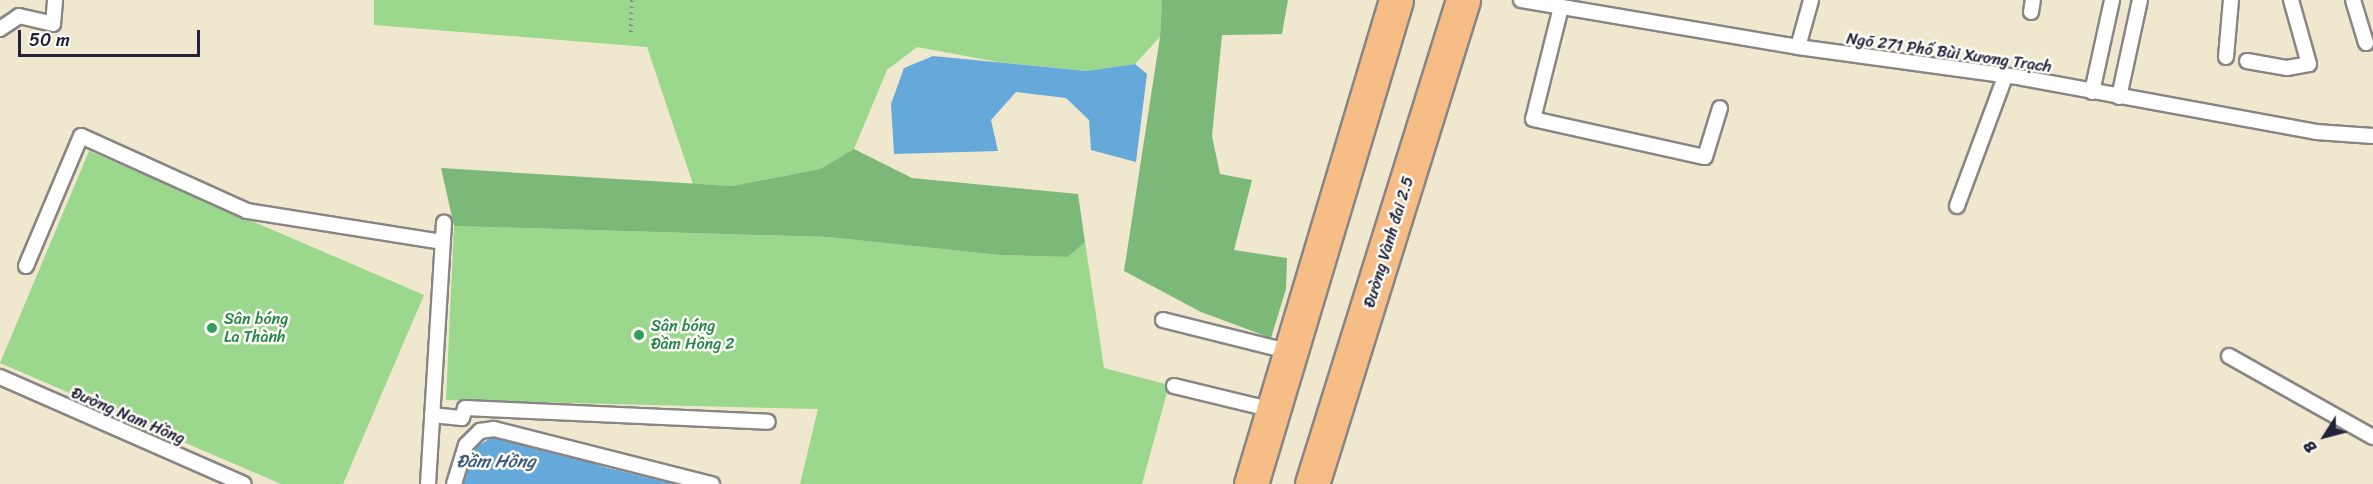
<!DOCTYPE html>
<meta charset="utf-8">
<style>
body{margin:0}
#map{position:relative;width:2373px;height:484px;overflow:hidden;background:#efe8ce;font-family:Sriracha,sans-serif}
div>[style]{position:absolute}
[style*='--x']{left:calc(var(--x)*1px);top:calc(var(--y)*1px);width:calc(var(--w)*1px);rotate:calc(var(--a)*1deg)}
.green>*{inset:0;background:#9bd78c}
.forest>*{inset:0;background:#7cb878}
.water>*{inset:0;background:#64a9d9}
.path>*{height:4px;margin-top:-2px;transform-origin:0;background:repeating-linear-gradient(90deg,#888584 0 1.5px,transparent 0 6px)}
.roads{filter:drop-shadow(2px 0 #888584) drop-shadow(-2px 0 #888584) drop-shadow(0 2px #888584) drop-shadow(0 -2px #888584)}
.lane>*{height:14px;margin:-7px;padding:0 7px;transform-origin:7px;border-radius:7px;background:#fff}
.primary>*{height:33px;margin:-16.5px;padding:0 16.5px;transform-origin:16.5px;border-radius:16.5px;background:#f6be86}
.dots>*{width:16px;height:16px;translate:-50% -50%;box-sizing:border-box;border:3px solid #fdfcf7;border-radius:50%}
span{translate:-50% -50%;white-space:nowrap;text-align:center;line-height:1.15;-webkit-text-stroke:5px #fdfcf7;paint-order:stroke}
.street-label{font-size:16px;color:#22223b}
.leisure-label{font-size:16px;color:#27864d}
.left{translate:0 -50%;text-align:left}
.water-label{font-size:18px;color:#3c587a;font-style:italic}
.north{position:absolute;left:2295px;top:406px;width:60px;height:60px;-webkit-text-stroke:4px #fdfcf7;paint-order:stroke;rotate:234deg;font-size:16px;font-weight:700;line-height:24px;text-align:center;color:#22223b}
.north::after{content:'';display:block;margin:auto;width:21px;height:27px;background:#22223b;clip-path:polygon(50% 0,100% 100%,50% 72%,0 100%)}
.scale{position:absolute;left:18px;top:30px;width:182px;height:27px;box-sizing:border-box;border:3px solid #22223b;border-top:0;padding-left:8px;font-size:18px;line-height:21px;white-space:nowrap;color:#22223b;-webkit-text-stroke:4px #fdfcf7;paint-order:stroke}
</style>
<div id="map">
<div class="green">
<div style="clip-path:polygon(374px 0,1162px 0,1160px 37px,1135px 64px,1087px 71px,998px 62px,917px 47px,887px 70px,854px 149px,820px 169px,732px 186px,693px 184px,647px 47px,374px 25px)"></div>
<div style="clip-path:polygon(89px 151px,424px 295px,343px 484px,281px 484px,0 363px)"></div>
<div style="clip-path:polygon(454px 226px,827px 237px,1000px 255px,1068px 257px,1085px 242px,1104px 368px,1169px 385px,1142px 484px,800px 484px,818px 409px,446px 400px)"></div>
</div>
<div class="forest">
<div style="clip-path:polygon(1162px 0,1288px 0,1282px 34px,1222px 35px,1212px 136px,1220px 174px,1252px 180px,1234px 250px,1287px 258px,1286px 289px,1271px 338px,1201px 312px,1124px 271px,1160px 37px)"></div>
<div style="clip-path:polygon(854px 149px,912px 178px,1078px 194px,1085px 242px,1068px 257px,1000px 255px,827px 237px,454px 226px,441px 168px,732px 186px,820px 169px)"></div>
</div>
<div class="water">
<div style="clip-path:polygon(933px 56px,1087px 71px,1135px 64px,1147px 74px,1136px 162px,1091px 150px,1089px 120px,1066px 98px,1016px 92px,991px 120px,998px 151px,894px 154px,891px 104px,904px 68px)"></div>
<div style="clip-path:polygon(494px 436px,541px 446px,604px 467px,674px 484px,458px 484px,471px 450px)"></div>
</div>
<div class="path">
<div style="--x:631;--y:32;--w:32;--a:-88"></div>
</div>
<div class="roads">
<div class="lane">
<div style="--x:1521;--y:0;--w:281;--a:9.6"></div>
<div style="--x:1798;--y:47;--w:227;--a:7.8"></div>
<div style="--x:2023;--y:78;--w:298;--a:10.4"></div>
<div style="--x:2316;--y:132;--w:57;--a:4"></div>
<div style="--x:2353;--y:0;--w:45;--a:73.2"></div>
<div style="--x:1561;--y:7;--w:115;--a:104"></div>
<div style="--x:1533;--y:119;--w:176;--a:12.5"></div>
<div style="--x:1705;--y:157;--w:51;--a:-73"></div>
<div style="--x:2031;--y:12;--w:12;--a:-81"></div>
<div style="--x:0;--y:29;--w:23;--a:-34"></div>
<div style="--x:19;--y:16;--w:35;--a:13"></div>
<div style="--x:53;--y:24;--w:24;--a:-85"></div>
<div style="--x:1798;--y:47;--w:49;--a:-74.5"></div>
<div style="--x:2226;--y:57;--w:57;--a:-85"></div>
<div style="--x:2247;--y:61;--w:41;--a:9.9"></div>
<div style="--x:2287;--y:68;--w:22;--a:-10"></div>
<div style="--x:2309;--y:64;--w:66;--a:-105.7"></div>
<div style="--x:2092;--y:92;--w:94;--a:-77.7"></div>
<div style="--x:2119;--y:97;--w:99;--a:-77.8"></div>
<div style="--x:1957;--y:206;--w:138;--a:-69.6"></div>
<div style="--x:26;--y:266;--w:141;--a:-67.1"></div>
<div style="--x:81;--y:136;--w:182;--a:24.3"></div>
<div style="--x:247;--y:211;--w:198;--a:9"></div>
<div style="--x:1163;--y:320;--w:132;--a:14"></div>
<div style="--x:2229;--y:356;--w:165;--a:29.4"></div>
<div style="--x:0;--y:377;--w:266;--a:23.7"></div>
<div style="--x:1174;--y:386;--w:102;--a:13.6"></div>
<div style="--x:432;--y:415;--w:30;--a:6"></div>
<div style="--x:462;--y:418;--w:10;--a:-73"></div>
<div style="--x:465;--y:408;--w:303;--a:2.6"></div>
<div style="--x:428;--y:484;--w:262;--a:-86.5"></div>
<div style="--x:454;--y:484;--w:41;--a:-72.9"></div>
<div style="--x:466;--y:445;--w:20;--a:-45"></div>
<div style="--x:480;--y:431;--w:14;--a:-8"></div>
<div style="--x:494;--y:429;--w:225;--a:14.2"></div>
</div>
<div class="primary">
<div style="--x:1251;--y:484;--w:505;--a:-73.32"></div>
<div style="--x:1312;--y:484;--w:507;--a:-72.67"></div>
</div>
</div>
<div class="dots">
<div style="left:212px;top:328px;background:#2e9e5b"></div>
<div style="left:639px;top:335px;background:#2e9e5b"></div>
</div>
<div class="street-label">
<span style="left:1949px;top:53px;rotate:8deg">Ngõ 271 Phố Bùi Xương Trạch</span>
<span style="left:1389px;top:242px;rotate:-73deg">Đường Vành đai 2.5</span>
<span style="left:128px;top:416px;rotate:23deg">Đường Nam Hồng</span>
</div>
<div class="leisure-label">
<span class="left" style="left:224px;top:328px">Sân bóng<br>La Thành</span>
<span class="left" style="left:651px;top:335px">Sân bóng<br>Đầm Hồng 2</span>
</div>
<div class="water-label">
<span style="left:496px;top:461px">Đầm Hồng</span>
</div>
<div class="north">B</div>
<div class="scale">50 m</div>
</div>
